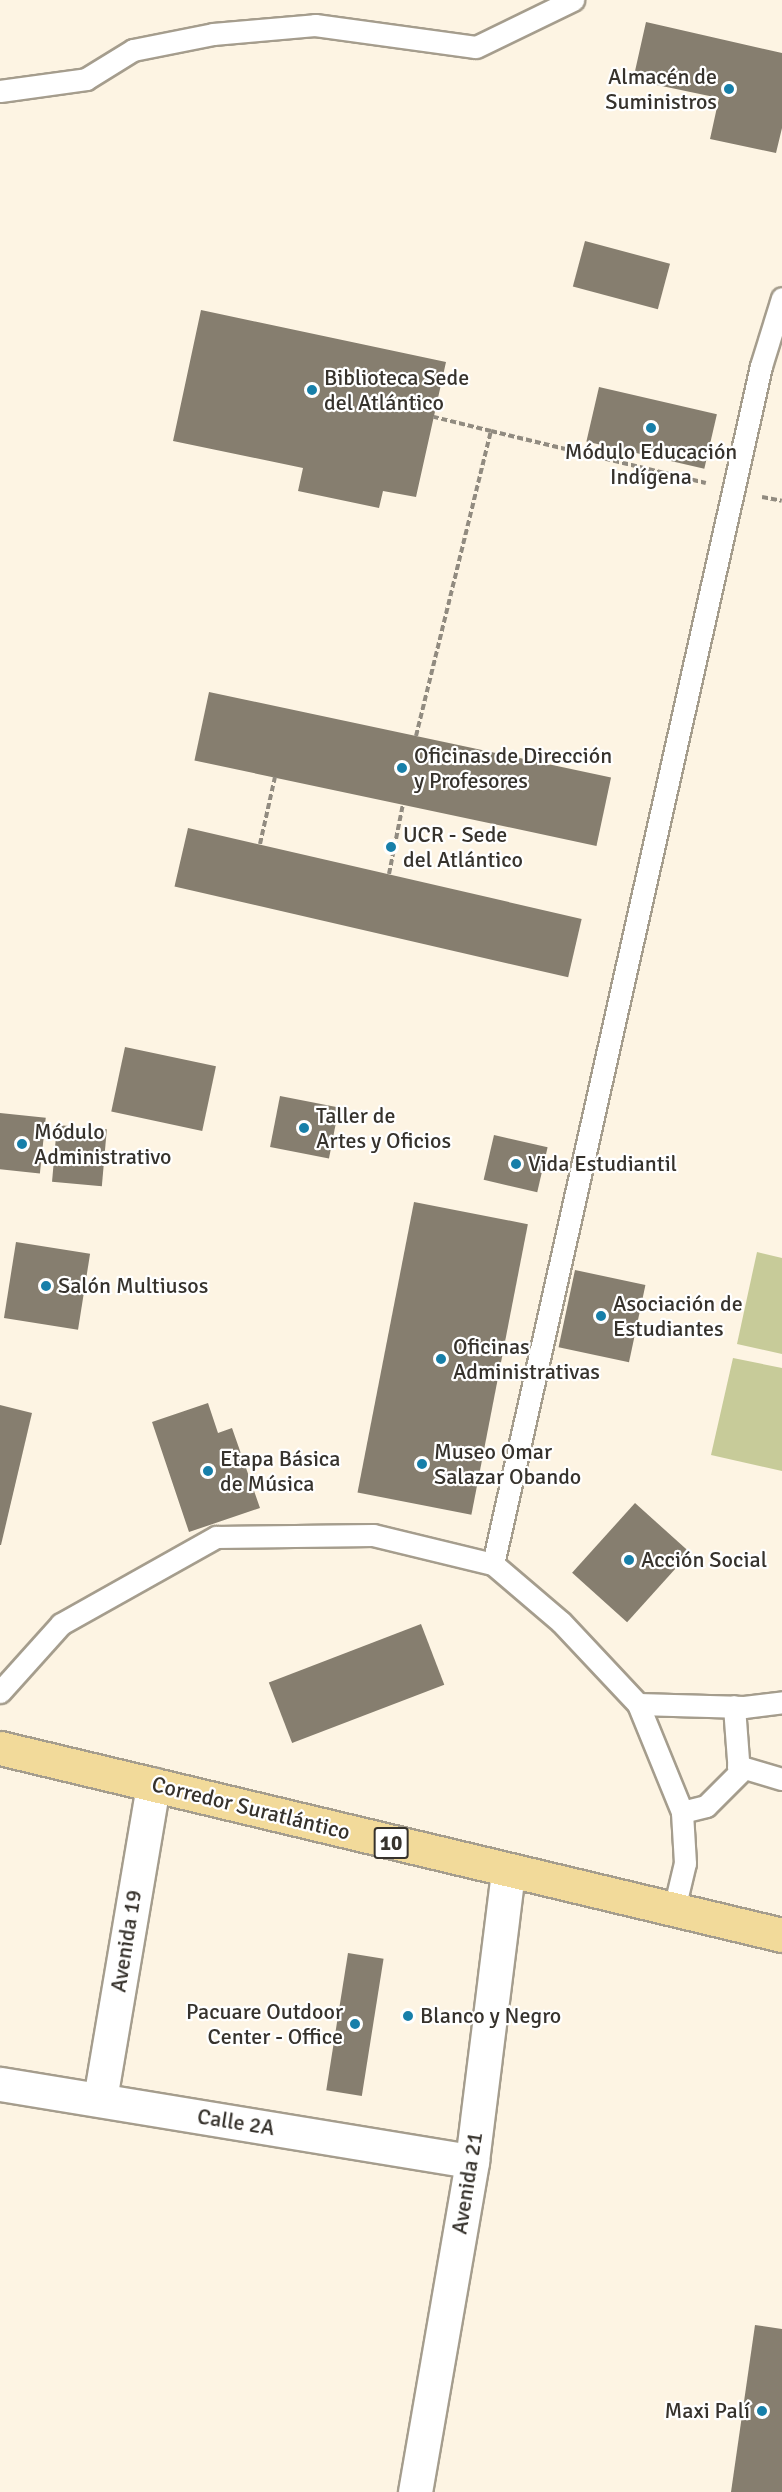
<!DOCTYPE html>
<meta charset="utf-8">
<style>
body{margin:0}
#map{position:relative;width:782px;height:2492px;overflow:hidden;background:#fdf4e3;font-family:Signika,sans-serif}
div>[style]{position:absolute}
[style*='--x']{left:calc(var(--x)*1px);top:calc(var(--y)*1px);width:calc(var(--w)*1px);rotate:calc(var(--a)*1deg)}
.green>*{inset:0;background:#c7cb99}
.building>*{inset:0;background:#867e6f;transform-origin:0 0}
.path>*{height:4px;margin-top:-2px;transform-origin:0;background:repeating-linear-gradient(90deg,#918b80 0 6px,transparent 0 9px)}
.roads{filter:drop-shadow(2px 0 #a59d8d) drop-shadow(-2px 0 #a59d8d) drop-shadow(0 2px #a59d8d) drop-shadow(0 -2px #a59d8d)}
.lane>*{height:21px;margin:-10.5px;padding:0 10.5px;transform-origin:10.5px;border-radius:10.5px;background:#fff}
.street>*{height:33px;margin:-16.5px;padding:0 16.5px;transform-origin:16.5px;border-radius:16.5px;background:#fff}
.primary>*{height:33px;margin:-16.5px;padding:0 16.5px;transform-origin:16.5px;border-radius:16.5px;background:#f2da9a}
.dots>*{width:16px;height:16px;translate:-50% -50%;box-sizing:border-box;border:3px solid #fff;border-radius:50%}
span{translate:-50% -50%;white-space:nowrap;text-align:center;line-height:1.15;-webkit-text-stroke:4.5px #fff;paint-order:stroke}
.shield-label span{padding:2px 4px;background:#fff;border:2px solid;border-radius:4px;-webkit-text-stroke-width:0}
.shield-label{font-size:21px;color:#36322c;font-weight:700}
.poi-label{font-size:22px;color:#36322c}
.right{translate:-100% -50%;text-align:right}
.left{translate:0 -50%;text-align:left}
.street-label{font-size:22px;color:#36322c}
</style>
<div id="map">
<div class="green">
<div style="clip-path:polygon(757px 1252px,782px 1258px,782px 1354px,737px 1344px)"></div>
<div style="clip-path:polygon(733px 1358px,782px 1368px,782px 1471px,711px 1455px)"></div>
</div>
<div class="building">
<div style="clip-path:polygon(646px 22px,782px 53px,782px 128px,776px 153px,710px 139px,719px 98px,633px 80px)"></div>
<div style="left:585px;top:241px;width:88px;height:47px;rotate:15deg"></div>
<div style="clip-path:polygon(201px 310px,446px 362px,416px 497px,383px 491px,379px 508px,298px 491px,303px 468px,173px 441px)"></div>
<div style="left:599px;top:387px;width:121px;height:56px;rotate:13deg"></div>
<div style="left:209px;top:692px;width:411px;height:70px;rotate:12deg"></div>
<div style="left:188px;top:828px;width:404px;height:60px;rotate:13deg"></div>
<div style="left:125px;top:1047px;width:93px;height:66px;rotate:12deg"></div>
<div style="left:280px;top:1096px;width:60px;height:52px;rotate:11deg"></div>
<div style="left:0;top:1113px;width:46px;height:56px;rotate:6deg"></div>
<div style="left:57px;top:1125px;width:50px;height:57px;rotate:5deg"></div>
<div style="left:494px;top:1135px;width:55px;height:46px;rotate:13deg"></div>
<div style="left:414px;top:1202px;width:116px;height:296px;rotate:11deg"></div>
<div style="left:16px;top:1242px;width:75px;height:77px;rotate:9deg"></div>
<div style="left:575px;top:1270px;width:72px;height:79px;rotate:12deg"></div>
<div style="clip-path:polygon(208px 1403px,218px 1433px,232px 1428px,260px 1508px,189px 1532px,152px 1422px)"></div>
<div style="clip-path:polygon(0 1405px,32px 1413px,1px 1545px,0 1545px)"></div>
<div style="left:635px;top:1503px;width:74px;height:94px;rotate:42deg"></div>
<div style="left:421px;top:1624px;width:65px;height:163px;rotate:69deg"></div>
<div style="left:348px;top:1953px;width:36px;height:139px;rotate:9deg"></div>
<div style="clip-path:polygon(755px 2325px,782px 2329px,782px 2492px,731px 2492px)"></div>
</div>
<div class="path">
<div style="--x:491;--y:431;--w:221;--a:13.6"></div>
<div style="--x:762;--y:497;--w:20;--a:11"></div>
<div style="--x:416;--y:736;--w:314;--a:-76.2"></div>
<div style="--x:491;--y:431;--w:59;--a:-166.2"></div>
<div style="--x:260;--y:844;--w:69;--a:-77.4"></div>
<div style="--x:389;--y:874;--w:71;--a:-78.7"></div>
</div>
<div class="roads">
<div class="lane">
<div style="--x:0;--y:91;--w:87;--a:-7.9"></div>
<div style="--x:86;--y:79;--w:55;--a:-31.7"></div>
<div style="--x:133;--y:50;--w:82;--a:-11.3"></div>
<div style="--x:213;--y:34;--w:102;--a:-5"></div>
<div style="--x:315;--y:25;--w:162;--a:7.8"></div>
<div style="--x:476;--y:47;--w:108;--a:-25.9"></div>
<div style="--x:493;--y:1564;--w:1228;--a:-77.39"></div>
<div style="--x:761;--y:366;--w:71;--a:-72.8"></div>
<div style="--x:0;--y:1692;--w:91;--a:-48.1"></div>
<div style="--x:61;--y:1624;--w:178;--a:-29.3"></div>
<div style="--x:216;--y:1537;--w:157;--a:-0.7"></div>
<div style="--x:373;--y:1535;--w:123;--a:13.6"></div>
<div style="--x:493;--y:1564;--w:89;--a:40.5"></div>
<div style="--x:561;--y:1622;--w:112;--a:46.8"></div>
<div style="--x:638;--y:1704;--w:117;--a:67.8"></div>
<div style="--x:682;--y:1812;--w:25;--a:-14"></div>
<div style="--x:706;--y:1806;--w:47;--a:-45"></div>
<div style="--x:739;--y:1773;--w:67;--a:-94.3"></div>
<div style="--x:638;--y:1704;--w:106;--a:1.6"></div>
<div style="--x:744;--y:1707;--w:38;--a:-7"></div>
<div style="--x:738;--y:1766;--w:46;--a:16.5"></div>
<div style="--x:674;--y:1909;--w:47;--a:-76.6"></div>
<div style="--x:685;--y:1863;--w:51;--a:-93.4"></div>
</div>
<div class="street">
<div style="--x:0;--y:2084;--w:478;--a:9.3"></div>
<div style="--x:100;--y:2099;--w:319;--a:-80.4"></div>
<div style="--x:415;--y:2492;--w:336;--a:-80.2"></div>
<div style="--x:472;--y:2161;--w:291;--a:-82.9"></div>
</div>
<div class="primary">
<div style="--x:0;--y:1748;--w:804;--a:13.45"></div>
</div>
</div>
<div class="dots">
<div style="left:729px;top:89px;background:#177fa9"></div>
<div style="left:312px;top:390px;background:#177fa9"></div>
<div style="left:651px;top:428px;background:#177fa9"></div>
<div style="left:402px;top:768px;background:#177fa9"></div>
<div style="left:391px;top:847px;background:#177fa9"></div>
<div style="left:304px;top:1128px;background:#177fa9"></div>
<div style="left:22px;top:1144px;background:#177fa9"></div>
<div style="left:516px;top:1164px;background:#177fa9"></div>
<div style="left:46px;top:1286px;background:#177fa9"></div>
<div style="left:601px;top:1316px;background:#177fa9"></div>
<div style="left:441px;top:1359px;background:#177fa9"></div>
<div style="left:422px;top:1464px;background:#177fa9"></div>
<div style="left:208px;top:1471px;background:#177fa9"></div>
<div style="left:629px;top:1560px;background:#177fa9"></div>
<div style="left:408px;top:2016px;background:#177fa9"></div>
<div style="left:355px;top:2024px;background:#177fa9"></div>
<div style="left:762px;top:2411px;background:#177fa9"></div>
</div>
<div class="shield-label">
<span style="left:391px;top:1843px">10</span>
</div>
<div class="poi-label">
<span class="right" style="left:717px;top:89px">Almacén de<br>Suministros</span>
<span class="left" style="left:324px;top:390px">Biblioteca Sede<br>del Atlántico</span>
<span style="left:651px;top:464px">Módulo Educación<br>Indígena</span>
<span class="left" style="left:414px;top:768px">Oficinas de Dirección<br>y Profesores</span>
<span class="left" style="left:403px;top:847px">UCR - Sede<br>del Atlántico</span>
<span class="left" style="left:316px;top:1128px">Taller de<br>Artes y Oficios</span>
<span class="left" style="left:34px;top:1144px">Módulo<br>Administrativo</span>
<span class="left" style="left:528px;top:1164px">Vida Estudiantil</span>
<span class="left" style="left:58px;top:1286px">Salón Multiusos</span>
<span class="left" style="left:613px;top:1316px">Asociación de<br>Estudiantes</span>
<span class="left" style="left:453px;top:1359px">Oficinas<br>Administrativas</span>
<span class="left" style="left:434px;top:1464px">Museo Omar<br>Salazar Obando</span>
<span class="left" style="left:220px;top:1471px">Etapa Básica<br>de Música</span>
<span class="left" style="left:641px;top:1560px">Acción Social</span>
<span class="right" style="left:343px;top:2024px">Pacuare Outdoor<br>Center - Office</span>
<span class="left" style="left:420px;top:2016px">Blanco y Negro</span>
<span class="right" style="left:750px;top:2411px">Maxi Palí</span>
</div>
<div class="street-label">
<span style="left:251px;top:1808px;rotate:14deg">Corredor Suratlántico</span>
<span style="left:126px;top:1941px;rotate:-81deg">Avenida 19</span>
<span style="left:236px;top:2122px;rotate:9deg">Calle 2A</span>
<span style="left:467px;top:2183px;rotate:-81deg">Avenida 21</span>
</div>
</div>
